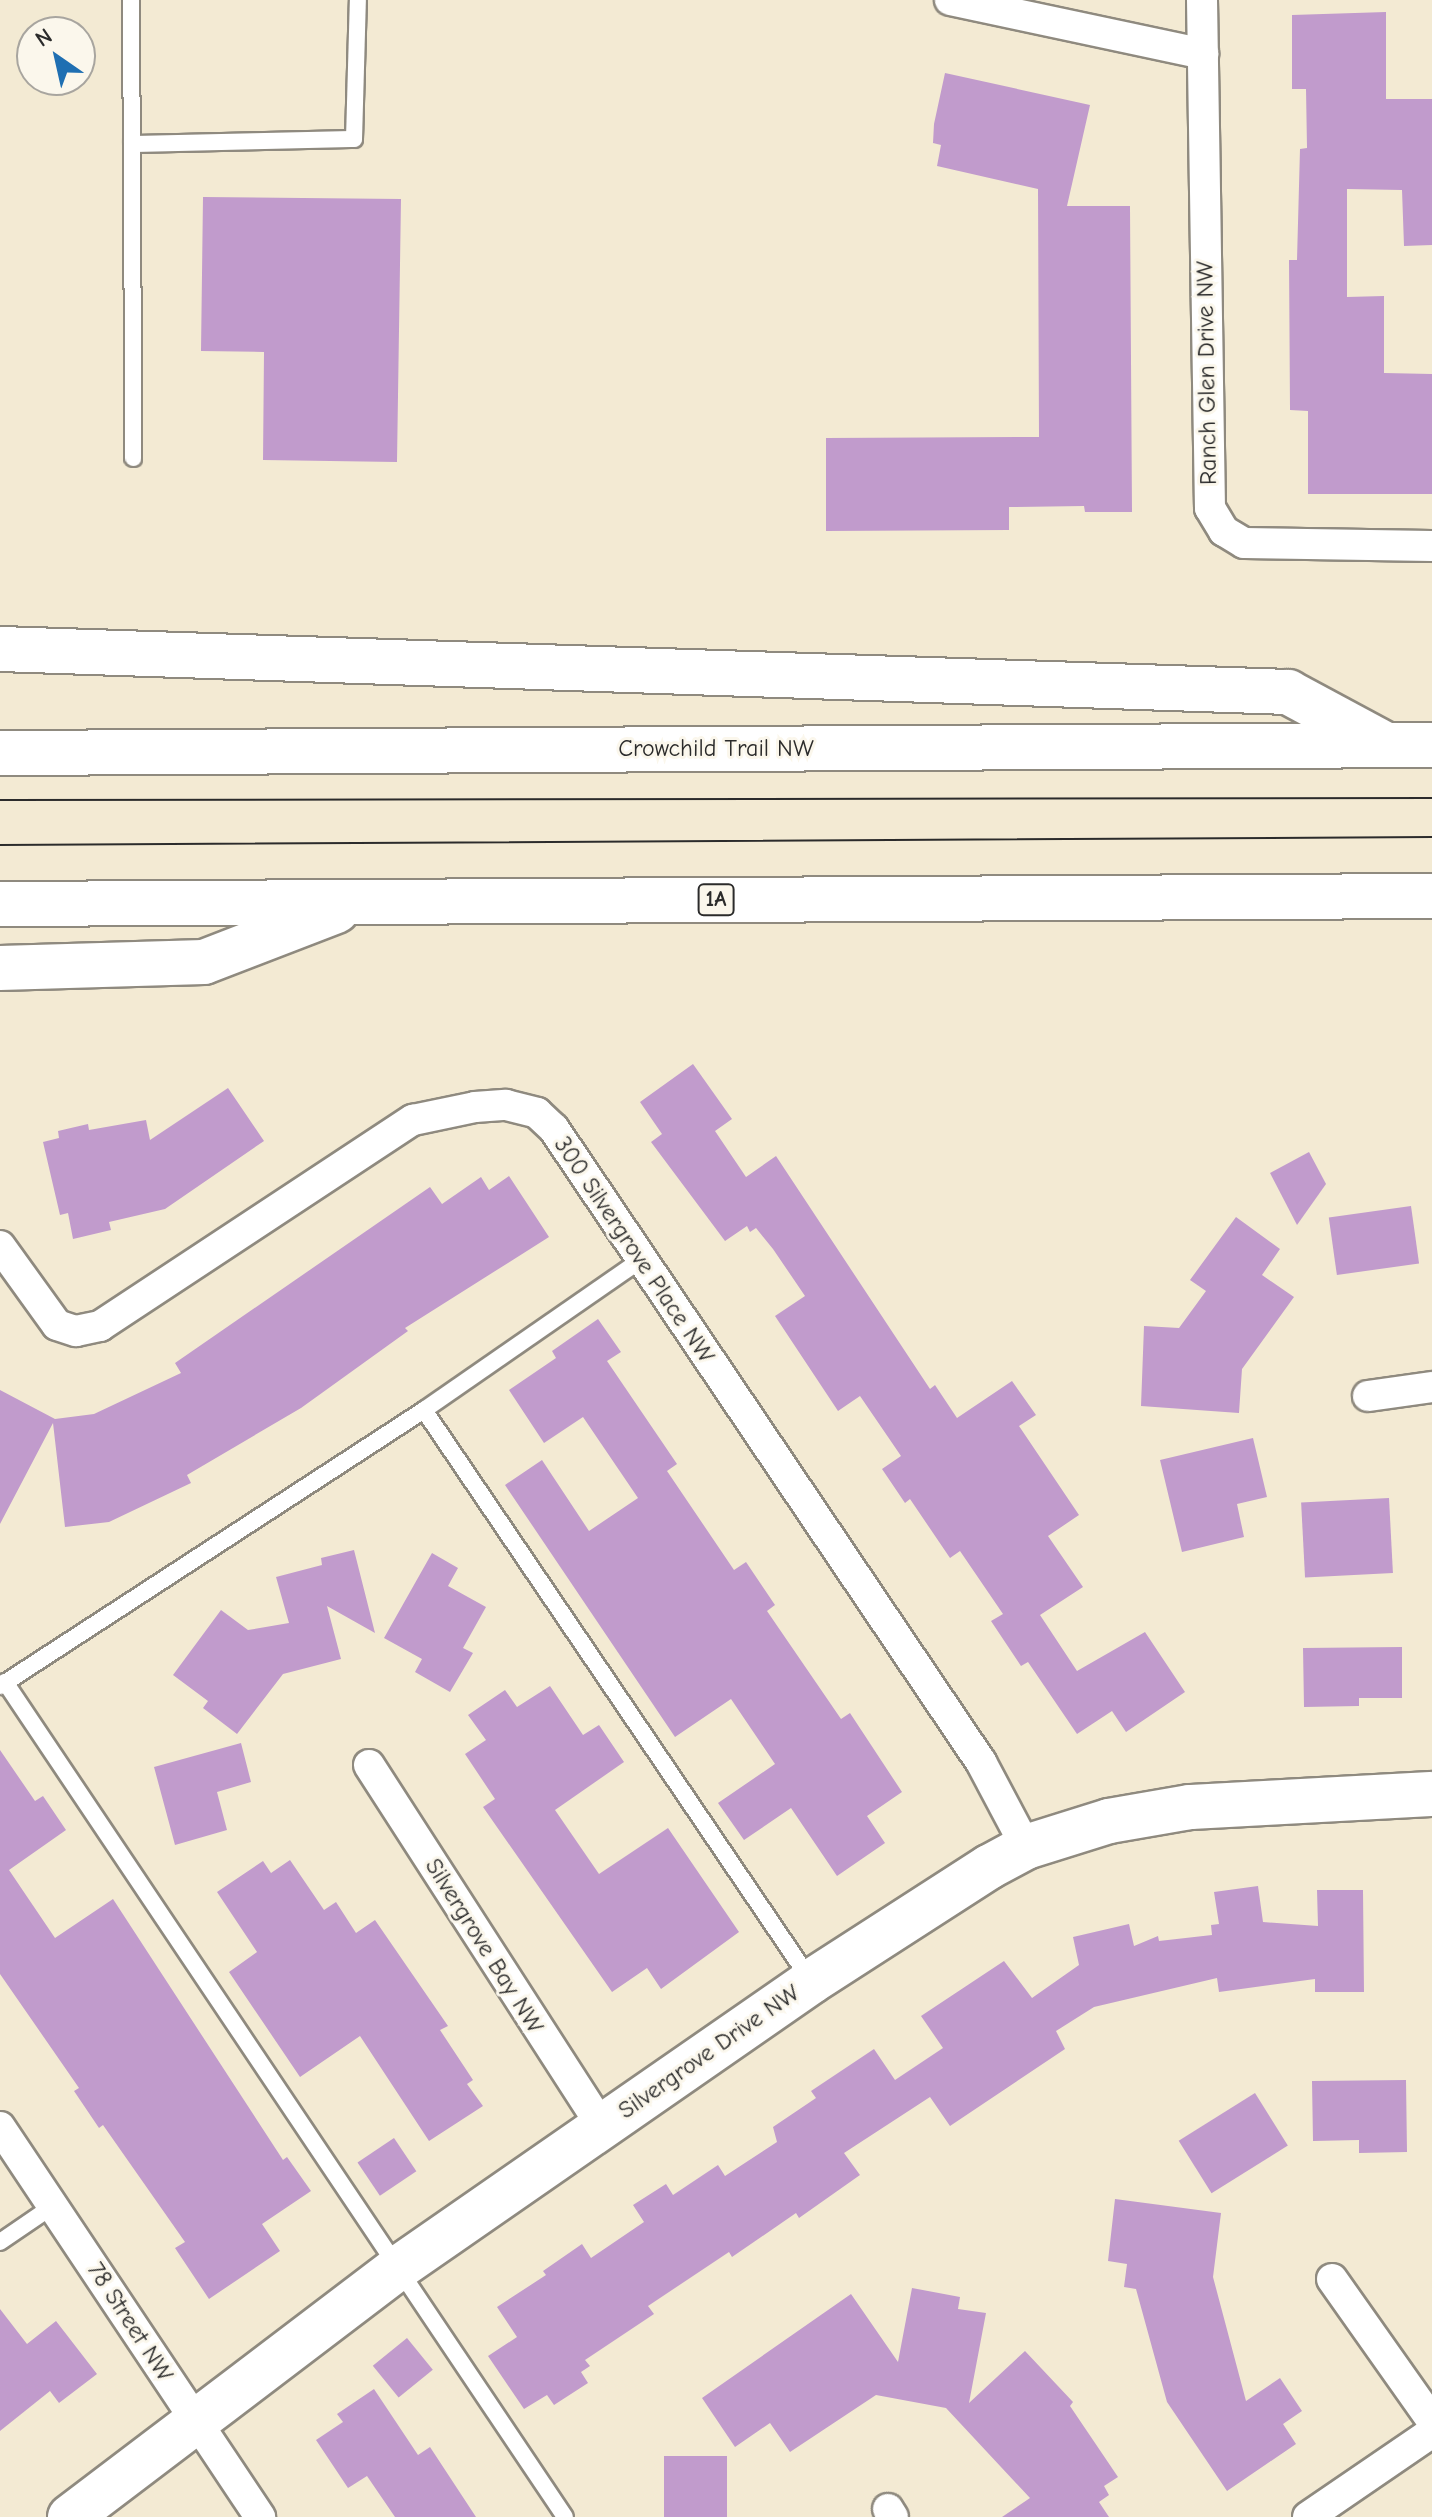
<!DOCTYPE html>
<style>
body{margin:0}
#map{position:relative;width:1432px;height:2517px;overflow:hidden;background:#f3ead3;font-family:"Comic Neue",sans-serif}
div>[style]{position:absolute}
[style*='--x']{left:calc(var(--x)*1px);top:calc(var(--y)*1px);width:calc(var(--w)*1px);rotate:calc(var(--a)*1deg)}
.building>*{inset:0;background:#c19bcc;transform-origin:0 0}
.roads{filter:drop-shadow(2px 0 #8f8a7f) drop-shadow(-2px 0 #8f8a7f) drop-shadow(0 2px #8f8a7f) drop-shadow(0 -2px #8f8a7f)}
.lane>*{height:16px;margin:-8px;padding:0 8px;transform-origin:8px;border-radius:8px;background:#fff}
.street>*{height:30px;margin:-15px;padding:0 15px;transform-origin:15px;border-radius:15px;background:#fff}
.secondary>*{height:44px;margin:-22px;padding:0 22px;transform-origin:22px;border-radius:22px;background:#fff}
.highway>*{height:44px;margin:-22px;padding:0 22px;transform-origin:22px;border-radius:22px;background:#fff}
.tram>*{height:2px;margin:-1px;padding:0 1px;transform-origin:1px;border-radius:1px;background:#2b2b2b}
span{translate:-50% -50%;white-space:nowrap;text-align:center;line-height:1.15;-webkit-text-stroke:6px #fbf7ec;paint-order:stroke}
.shield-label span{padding:2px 6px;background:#fbf7ec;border:2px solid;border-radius:6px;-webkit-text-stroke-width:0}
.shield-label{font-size:22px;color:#2b2b2b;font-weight:700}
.street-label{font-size:24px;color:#2b2b2b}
.north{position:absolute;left:16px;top:16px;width:80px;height:80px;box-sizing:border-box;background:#fbf7ec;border:2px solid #a8a59f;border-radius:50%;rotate:326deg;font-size:22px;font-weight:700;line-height:32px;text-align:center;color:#2b2b2b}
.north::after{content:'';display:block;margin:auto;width:28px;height:36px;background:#1f6fb2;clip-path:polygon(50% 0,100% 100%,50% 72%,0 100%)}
</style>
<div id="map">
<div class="building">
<div style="clip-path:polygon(1386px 12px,1386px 99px,1432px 99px,1432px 245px,1404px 246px,1402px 190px,1347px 189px,1347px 297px,1384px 296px,1384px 373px,1432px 374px,1432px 494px,1308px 494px,1308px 411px,1290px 410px,1289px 260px,1297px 260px,1300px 149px,1307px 148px,1306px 89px,1292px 89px,1292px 15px)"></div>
<div style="clip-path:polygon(945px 73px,1090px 105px,1067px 206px,1130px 206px,1132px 512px,1085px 512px,1084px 506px,1009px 507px,1009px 530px,826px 531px,826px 438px,1039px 437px,1038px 189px,937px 166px,941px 145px,933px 143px,934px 124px)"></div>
<div style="clip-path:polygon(203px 197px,401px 199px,397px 462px,263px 460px,264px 352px,201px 351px)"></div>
<div style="clip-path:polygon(693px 1064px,732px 1119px,715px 1131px,746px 1177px,776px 1156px,930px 1389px,935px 1385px,957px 1418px,1012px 1381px,1036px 1415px,1019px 1426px,1079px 1515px,1048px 1536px,1083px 1587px,1040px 1615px,1077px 1671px,1145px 1632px,1185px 1692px,1126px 1732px,1112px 1711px,1077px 1734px,1028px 1662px,1021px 1666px,991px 1621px,1003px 1614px,960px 1551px,950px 1558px,910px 1499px,905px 1503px,882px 1469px,901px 1456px,860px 1396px,838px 1411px,775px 1316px,805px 1296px,773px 1249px,756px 1228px,750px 1232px,747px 1226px,725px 1241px,651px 1142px,662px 1134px,640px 1102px)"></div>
<div style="clip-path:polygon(228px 1088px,264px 1141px,165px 1209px,109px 1222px,111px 1230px,73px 1239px,68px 1213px,60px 1215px,43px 1142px,59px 1138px,58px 1131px,88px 1124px,89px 1130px,146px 1120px,150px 1140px)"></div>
<div style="clip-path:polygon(1309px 1152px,1326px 1184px,1297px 1225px,1270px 1173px)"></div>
<div style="clip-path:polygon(509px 1176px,549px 1237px,405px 1328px,408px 1331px,301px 1408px,187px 1475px,191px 1483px,109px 1522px,65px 1527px,53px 1423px,0 1524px,0 1390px,55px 1419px,94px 1414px,181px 1373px,175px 1363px,430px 1187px,442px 1204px,481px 1177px,489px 1190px)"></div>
<div style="left:1411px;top:1206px;width:58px;height:83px;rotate:82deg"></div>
<div style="clip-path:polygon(1236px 1217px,1280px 1249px,1262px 1275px,1294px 1297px,1242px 1369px,1239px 1413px,1141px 1406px,1144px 1326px,1179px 1328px,1206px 1291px,1190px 1280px)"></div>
<div style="clip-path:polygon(598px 1319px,621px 1352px,607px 1361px,677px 1464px,667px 1471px,734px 1570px,746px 1562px,775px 1605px,767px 1611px,841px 1719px,850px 1713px,902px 1792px,867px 1816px,885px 1843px,837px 1876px,791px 1808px,744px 1840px,718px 1803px,775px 1764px,731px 1699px,675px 1737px,505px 1485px,542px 1460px,589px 1531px,638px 1498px,583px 1417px,544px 1443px,509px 1390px,556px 1358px,552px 1351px)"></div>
<div style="clip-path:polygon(1253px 1438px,1267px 1497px,1237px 1504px,1244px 1537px,1182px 1552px,1160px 1460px)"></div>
<div style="left:1389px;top:1498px;width:75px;height:88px;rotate:87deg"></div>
<div style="clip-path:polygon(354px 1550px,375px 1633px,327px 1606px,341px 1659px,283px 1674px,237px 1734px,203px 1708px,208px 1701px,173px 1675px,221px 1610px,248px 1630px,289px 1623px,276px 1577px,322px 1565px,321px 1558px)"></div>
<div style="clip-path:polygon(432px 1553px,458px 1568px,448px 1586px,486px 1607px,463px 1648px,473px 1653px,450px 1692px,415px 1672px,422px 1659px,384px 1638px)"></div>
<div style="clip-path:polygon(1402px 1647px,1402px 1698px,1359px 1698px,1359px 1706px,1304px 1707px,1303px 1648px)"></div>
<div style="clip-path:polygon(550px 1686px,583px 1735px,599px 1725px,624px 1762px,555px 1810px,599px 1874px,668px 1828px,739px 1932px,661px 1989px,647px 1968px,612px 1992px,483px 1807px,495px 1799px,465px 1754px,486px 1740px,468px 1715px,505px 1690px,517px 1707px)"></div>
<div style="clip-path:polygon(241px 1743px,251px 1782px,217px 1792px,227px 1830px,175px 1845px,154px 1767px)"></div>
<div style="clip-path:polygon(0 1750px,35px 1801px,43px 1796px,66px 1830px,9px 1870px,55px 1938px,113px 1899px,283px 2160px,287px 2157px,311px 2191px,262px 2224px,280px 2251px,209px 2299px,175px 2248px,185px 2242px,103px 2125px,99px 2128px,74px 2091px,79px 2088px,0 1974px)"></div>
<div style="clip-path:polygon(290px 1860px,324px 1910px,336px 1902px,356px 1933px,375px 1920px,448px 2026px,440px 2030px,473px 2080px,467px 2084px,483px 2106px,429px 2141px,360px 2036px,300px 2077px,229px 1972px,257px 1952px,217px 1892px,263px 1861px,271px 1873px)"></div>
<div style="clip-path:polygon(1258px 1886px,1263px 1922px,1318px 1926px,1317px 1890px,1363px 1890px,1364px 1992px,1315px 1992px,1315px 1979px,1219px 1992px,1217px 1978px,1094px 2007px,1056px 2031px,1065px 2049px,950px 2126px,930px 2097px,844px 2153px,860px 2175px,799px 2218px,796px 2213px,732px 2257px,729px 2252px,648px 2306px,654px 2314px,585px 2360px,590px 2366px,581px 2372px,588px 2383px,554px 2405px,547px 2395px,524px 2409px,488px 2356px,517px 2337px,497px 2307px,546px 2275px,543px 2271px,582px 2244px,591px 2258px,644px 2222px,633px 2205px,666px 2184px,673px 2195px,718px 2165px,725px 2176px,777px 2142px,773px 2127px,816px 2098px,811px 2091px,874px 2049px,895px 2080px,943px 2048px,921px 2016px,1004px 1961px,1032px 1998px,1079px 1965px,1073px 1937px,1129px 1924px,1134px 1946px,1158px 1936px,1159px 1941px,1212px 1935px,1211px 1925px,1219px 1924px,1214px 1892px)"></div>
<div style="clip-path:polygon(1406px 2080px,1407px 2152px,1359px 2153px,1359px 2140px,1313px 2141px,1312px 2081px)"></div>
<div style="left:1255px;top:2093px;width:62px;height:90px;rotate:58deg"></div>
<div style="left:394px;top:2138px;width:40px;height:44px;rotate:56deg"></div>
<div style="clip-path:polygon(1115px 2199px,1221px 2213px,1213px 2277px,1246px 2401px,1280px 2378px,1302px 2411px,1283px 2424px,1296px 2444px,1227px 2491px,1167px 2402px,1136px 2289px,1124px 2287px,1127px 2264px,1108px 2261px)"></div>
<div style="clip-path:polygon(912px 2288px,960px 2297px,958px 2309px,986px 2313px,969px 2403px,1025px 2351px,1073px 2402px,1070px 2406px,1118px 2477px,1104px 2486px,1109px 2495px,1099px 2502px,1109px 2517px,1002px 2517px,1030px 2498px,946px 2408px,876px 2395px,790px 2452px,770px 2423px,735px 2447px,702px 2398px,851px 2294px,898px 2362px)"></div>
<div style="clip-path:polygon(0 2309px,27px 2344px,56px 2321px,97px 2374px,59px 2403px,50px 2391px,0 2431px)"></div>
<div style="left:407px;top:2338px;width:41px;height:44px;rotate:51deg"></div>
<div style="clip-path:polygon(374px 2389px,418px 2455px,430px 2447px,476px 2517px,395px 2517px,367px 2476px,348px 2488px,316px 2440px,343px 2422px,337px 2414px)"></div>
<div style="left:664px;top:2456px;width:63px;height:61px"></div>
</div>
<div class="roads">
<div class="lane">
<div style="--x:131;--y:0;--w:458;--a:89.7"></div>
<div style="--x:132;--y:144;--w:222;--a:-1.3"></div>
<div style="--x:354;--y:139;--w:139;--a:-88.4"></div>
<div style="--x:424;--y:1410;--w:690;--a:55.87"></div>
<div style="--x:5;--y:1682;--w:1005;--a:56.15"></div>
<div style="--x:0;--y:1686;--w:506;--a:-33.06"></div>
<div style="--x:424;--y:1410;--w:264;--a:-34.7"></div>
<div style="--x:0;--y:2242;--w:65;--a:-34.4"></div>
</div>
<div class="street">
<div style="--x:950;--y:0;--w:259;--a:12"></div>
<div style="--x:1202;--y:0;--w:508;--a:89.1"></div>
<div style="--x:1210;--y:508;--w:27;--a:59"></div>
<div style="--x:1224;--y:531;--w:23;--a:31"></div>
<div style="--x:1244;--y:543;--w:188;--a:0.9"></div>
<div style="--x:0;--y:1246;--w:97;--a:54.2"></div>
<div style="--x:57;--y:1325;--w:20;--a:18"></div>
<div style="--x:76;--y:1331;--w:25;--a:-12"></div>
<div style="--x:100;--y:1326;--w:375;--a:-33.4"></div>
<div style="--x:413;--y:1120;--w:63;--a:-11.8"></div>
<div style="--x:475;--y:1107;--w:31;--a:-4"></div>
<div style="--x:506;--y:1105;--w:32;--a:14"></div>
<div style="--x:537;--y:1113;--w:23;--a:43"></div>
<div style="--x:554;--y:1129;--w:764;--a:56"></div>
<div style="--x:981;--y:1762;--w:96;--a:62.1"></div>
<div style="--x:1368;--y:1396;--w:65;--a:-8"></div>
<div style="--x:369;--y:1765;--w:430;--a:57.2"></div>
<div style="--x:0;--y:2127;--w:469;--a:56.3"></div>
<div style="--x:1332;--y:2279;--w:174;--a:54.8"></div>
<div style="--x:888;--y:2509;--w:9;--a:58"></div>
<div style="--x:1308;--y:2517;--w:150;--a:-34.4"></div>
</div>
<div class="secondary">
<div style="--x:70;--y:2517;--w:415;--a:-37.2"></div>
<div style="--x:401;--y:2266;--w:500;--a:-34.74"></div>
<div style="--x:812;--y:1981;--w:211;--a:-32.8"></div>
<div style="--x:989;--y:1867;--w:42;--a:-28.4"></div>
<div style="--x:1026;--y:1847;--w:87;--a:-17.4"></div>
<div style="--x:1109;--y:1821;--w:82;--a:-9.8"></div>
<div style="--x:1190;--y:1807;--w:242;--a:-3.1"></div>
</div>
<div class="highway">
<div style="--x:0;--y:649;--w:1289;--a:1.91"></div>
<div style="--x:1288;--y:692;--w:106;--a:28.3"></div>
<div style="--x:0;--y:753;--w:1432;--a:-0.32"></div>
<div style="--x:0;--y:904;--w:1432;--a:-0.32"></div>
<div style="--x:0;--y:968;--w:204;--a:-1.7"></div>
<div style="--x:204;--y:962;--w:142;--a:-21.1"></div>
</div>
</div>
<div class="tram">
<div style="--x:0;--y:800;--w:1432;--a:-0.08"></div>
<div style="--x:0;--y:845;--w:1432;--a:-0.32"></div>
</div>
<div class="shield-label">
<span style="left:716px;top:900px">1A</span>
</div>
<div class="street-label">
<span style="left:1207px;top:373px;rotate:-91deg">Ranch Glen Drive NW</span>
<span style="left:716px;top:749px">Crowchild Trail NW</span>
<span style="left:634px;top:1250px;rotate:56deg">300 Silvergrove Place NW</span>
<span style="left:484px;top:1946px;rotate:58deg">Silvergrove Bay NW</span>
<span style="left:709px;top:2052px;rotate:-35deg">Silvergrove Drive NW</span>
<span style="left:130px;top:2322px;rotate:57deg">78 Street NW</span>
</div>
<div class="north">N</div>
</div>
